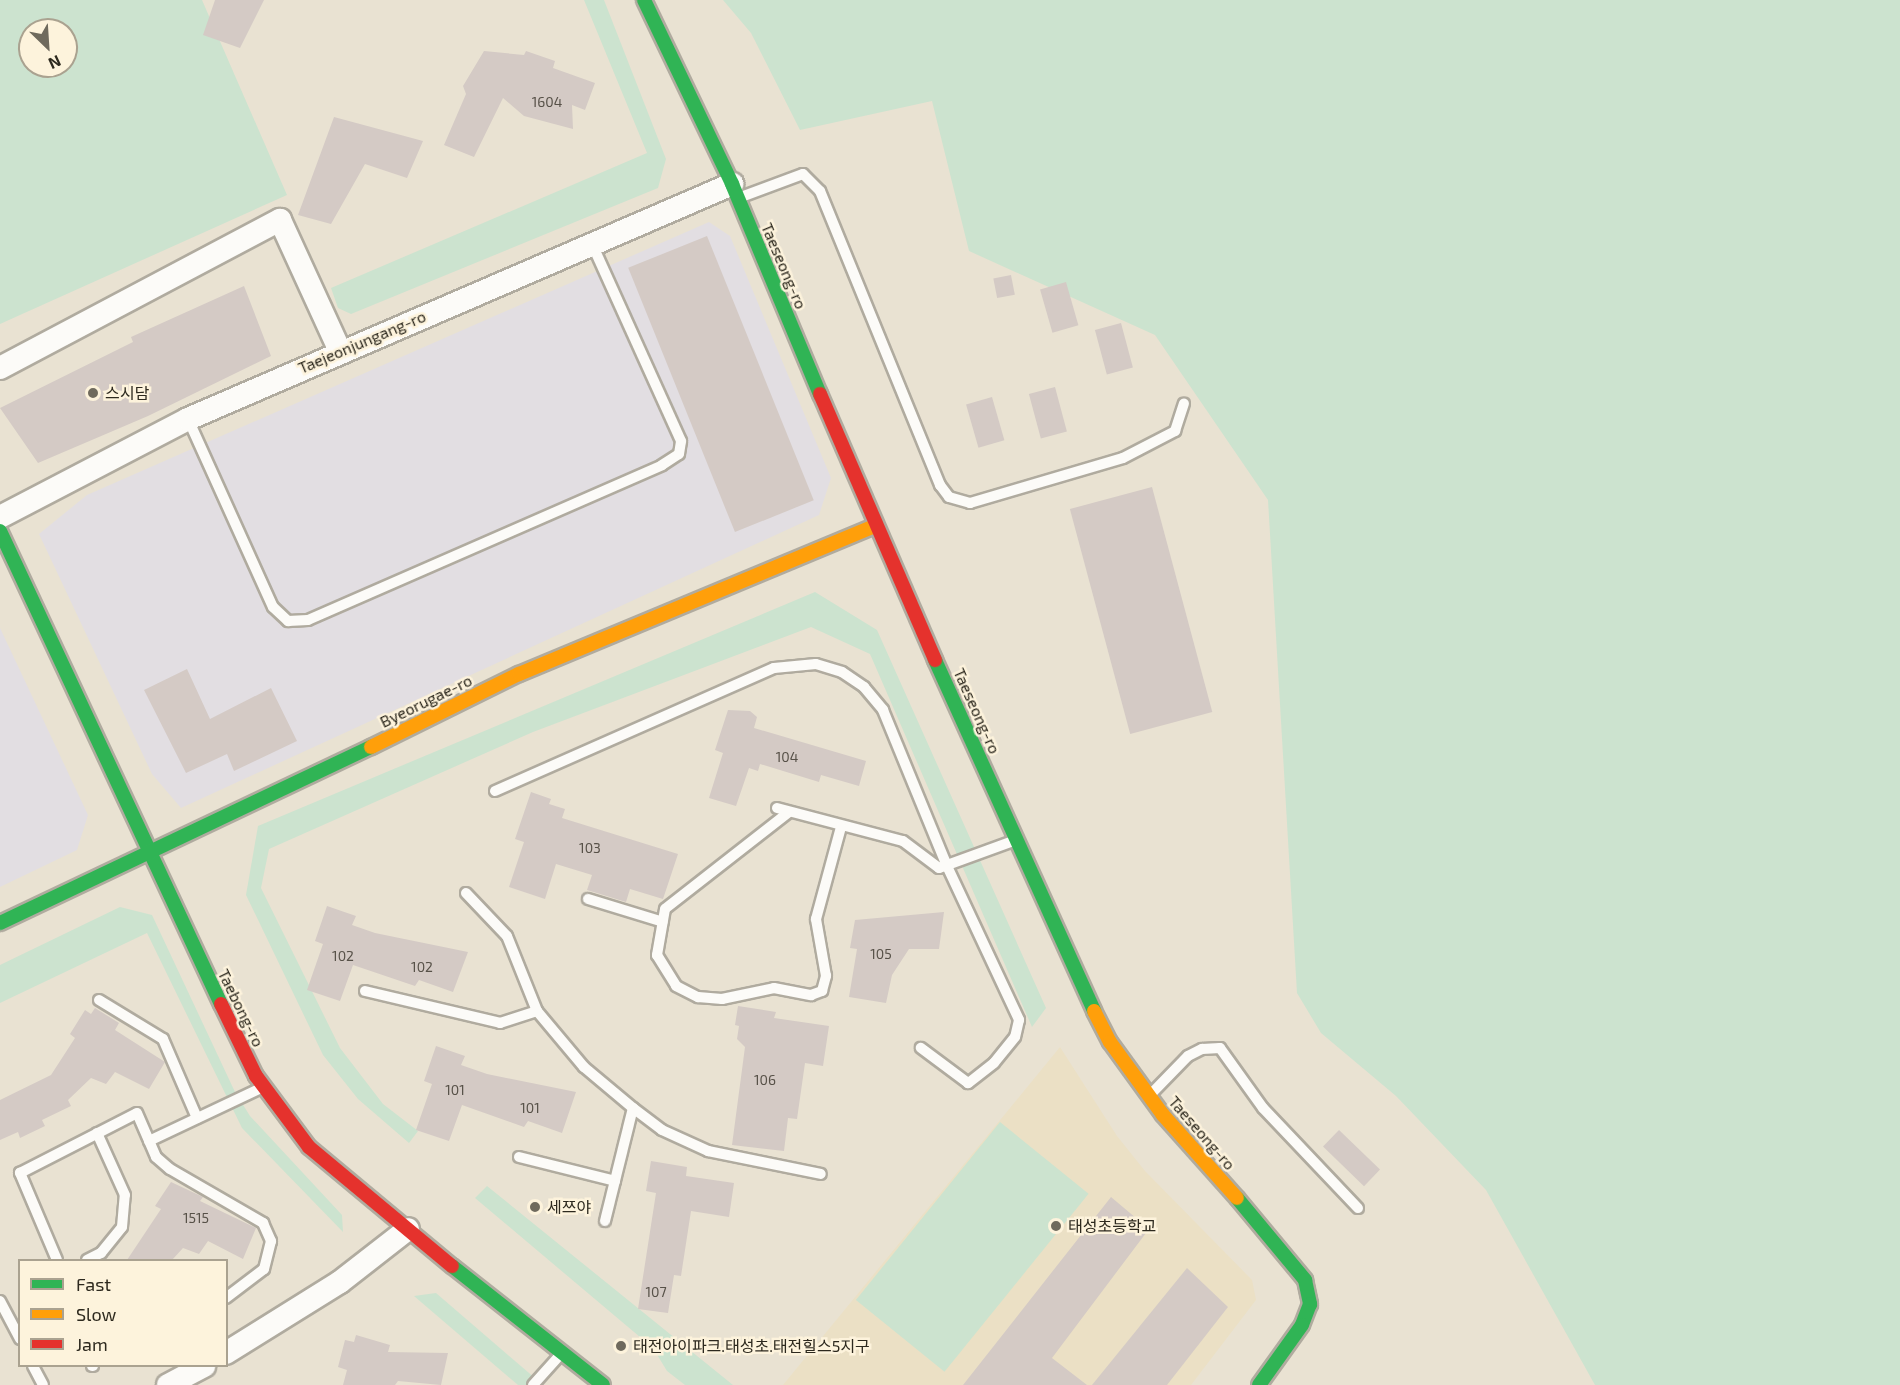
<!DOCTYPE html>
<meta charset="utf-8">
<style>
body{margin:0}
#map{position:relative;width:1900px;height:1385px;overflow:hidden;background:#e9e2d2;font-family:"Exo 2","Noto Sans KR",sans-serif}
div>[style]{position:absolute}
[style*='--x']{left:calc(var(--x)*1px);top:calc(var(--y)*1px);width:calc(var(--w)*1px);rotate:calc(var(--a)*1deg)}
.commercial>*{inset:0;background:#e2dee2}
.built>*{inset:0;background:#ebe0c5}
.green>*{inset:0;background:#cce3cf;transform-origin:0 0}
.building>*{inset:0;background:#d4cac5;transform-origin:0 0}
.roads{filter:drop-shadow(2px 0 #b0ab9f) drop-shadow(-2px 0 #b0ab9f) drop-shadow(0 2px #b0ab9f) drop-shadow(0 -2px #b0ab9f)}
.lane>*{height:10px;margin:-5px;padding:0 5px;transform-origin:5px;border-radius:5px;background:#fcfbf8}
.street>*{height:22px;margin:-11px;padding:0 11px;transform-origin:11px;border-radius:11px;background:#fcfbf8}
.fast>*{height:14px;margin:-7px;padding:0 7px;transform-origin:7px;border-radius:7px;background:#30b455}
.slow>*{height:14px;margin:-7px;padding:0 7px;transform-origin:7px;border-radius:7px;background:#ff9f0a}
.jam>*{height:14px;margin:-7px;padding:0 7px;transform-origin:7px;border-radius:7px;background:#e5322d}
.dots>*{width:16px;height:16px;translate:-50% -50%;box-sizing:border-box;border:3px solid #fdf3dc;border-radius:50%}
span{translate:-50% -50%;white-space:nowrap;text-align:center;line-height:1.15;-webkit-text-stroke:5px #fdf3dc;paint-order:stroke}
.number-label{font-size:14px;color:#575148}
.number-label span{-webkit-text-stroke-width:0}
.street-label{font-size:16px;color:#2d291e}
.poi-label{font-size:16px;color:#2d291e}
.left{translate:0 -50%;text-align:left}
.legend{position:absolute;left:18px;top:1259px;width:210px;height:108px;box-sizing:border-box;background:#fdf3dc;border:2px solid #aaa290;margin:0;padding:8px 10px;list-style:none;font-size:18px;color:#2d291e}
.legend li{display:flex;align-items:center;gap:12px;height:30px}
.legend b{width:30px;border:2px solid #aaa290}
.north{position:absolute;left:18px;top:18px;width:60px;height:60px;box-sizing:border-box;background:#fdf3dc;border:2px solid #aaa290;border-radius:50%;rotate:155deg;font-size:16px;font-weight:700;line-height:24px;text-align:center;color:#2d291e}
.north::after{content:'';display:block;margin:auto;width:21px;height:27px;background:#6f6a5d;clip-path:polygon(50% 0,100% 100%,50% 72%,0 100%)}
</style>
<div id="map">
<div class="commercial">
<div style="clip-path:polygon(709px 222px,730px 236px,831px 478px,819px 515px,181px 808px,152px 774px,39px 534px,87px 495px)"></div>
<div style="clip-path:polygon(0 628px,88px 815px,77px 850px,0 887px)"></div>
</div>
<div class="built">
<div style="clip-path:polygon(1060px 1047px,1117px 1136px,1145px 1171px,1252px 1280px,1256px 1300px,1191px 1385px,783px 1385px)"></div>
</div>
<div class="green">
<div style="clip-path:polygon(evenodd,0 0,202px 0,287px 195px,0 324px,0 0,30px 30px,66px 30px,66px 66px,30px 66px,30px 30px)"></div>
<div style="clip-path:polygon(584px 0,604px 0,666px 159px,658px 188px,351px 314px,338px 308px,331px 288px,647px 153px)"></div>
<div style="clip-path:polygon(723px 0,1900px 0,1900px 1385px,1595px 1385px,1486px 1190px,1396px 1096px,1321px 1033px,1297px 993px,1268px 500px,1155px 335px,969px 251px,932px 101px,800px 130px,751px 33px)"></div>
<div style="clip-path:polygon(815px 592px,877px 630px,1046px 1008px,1032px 1027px,870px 654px,811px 627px,533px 732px,269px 849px,261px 888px,340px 1048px,383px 1104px,418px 1131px,409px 1143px,358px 1099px,323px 1055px,246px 895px,258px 826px)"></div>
<div style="clip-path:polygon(120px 907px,152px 915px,235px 1092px,250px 1116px,342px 1215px,343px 1232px,242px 1128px,147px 933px,0 1003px,0 965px)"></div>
<div style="left:1000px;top:1122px;width:114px;height:229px;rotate:39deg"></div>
<div style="clip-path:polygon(487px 1186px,733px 1385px,685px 1385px,667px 1371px,653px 1348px,475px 1198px)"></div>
<div style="clip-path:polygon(436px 1293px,543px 1385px,518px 1385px,414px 1296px)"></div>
</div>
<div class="building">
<div style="clip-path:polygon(215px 0,264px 0,240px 48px,203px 35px)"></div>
<div style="clip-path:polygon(484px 51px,524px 55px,526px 51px,555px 61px,553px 68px,595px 83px,585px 110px,572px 105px,573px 129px,524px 116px,503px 98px,474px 157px,444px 145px,466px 94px,463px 86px)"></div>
<div style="clip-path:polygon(334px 117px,423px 141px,407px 178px,365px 164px,331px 224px,298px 215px)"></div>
<div style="left:707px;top:236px;width:285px;height:85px;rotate:68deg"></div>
<div style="left:1011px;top:275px;width:20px;height:18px;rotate:79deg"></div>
<div style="left:1066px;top:282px;width:45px;height:27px;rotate:74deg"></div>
<div style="clip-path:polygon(244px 286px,271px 356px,148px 416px,38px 463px,0 408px,133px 342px,131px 337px)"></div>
<div style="left:1121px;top:323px;width:46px;height:27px;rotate:75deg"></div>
<div style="left:1055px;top:387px;width:46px;height:27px;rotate:75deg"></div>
<div style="left:992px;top:397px;width:45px;height:27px;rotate:74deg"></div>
<div style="left:1152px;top:487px;width:233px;height:85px;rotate:75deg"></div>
<div style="clip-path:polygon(187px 669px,210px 719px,271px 688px,297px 741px,234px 771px,227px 754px,186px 773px,144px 690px)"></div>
<div style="clip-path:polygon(728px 710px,750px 711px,757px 717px,754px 728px,866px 761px,859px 786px,821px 775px,819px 782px,760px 764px,758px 771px,749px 768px,736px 806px,709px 798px,723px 753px,715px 750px)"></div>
<div style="clip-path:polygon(531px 792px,551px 799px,549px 804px,565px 809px,562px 818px,678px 854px,663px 899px,630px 889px,626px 902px,587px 890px,592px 875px,556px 864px,545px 899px,509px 887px,524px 842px,515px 839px)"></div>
<div style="clip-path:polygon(327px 906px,356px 916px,352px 925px,375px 933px,468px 952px,453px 992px,419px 980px,415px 986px,353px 965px,340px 1001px,307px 990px,323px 944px,315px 941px)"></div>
<div style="clip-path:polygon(944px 912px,939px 949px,909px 949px,892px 975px,886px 1003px,849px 997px,857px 949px,850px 948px,855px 920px)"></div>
<div style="clip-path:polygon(738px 1006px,776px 1012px,774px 1018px,829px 1026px,823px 1066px,805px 1063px,797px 1119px,788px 1118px,784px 1151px,732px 1145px,745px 1047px,737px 1039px,739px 1026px,735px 1025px)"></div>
<div style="clip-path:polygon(95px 1008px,119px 1023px,115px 1030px,165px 1062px,149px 1089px,115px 1072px,106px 1084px,91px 1078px,68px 1100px,71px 1106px,42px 1120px,45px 1126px,20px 1138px,18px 1132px,0 1140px,0 1100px,51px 1075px,75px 1038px,70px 1034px,85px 1010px,91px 1014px)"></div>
<div style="clip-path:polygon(436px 1046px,465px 1056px,461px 1065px,487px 1074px,576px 1092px,562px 1133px,528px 1121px,524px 1127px,462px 1105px,449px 1141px,416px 1130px,432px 1084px,424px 1081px)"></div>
<div style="left:1339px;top:1130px;width:57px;height:23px;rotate:44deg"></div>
<div style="clip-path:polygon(651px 1161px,687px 1167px,686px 1176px,734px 1183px,729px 1217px,691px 1211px,681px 1276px,674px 1275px,668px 1313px,638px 1309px,656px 1193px,646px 1191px)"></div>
<div style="clip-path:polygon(171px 1182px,203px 1197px,200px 1201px,256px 1228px,243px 1259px,208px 1241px,199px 1254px,183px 1248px,172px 1260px,127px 1260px,161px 1209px,155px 1206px)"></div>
<div style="clip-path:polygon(1111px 1197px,1149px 1229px,1052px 1358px,1087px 1385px,963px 1385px)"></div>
<div style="clip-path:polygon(1187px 1268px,1228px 1307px,1167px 1385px,1092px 1385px)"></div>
<div style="clip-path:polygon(356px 1335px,390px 1345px,388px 1352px,448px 1353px,441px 1385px,398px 1381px,395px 1385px,343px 1385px,347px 1370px,338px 1367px,345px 1340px,354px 1342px)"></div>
</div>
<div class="roads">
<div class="lane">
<div style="--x:741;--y:197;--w:66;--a:-20.4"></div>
<div style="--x:803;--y:174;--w:24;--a:45"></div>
<div style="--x:820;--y:191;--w:318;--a:67.8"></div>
<div style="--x:940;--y:485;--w:15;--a:53"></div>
<div style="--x:949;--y:497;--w:22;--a:16"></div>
<div style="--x:970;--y:503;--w:159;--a:-16.4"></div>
<div style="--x:1123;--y:458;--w:59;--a:-27.4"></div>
<div style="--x:1175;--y:431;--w:29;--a:-72"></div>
<div style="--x:188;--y:419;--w:206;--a:65.7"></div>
<div style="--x:273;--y:607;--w:21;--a:43"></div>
<div style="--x:288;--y:621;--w:20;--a:-3"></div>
<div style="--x:308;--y:620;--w:386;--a:-23.6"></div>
<div style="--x:662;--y:465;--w:20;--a:-33"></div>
<div style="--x:679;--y:454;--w:13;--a:-81"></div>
<div style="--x:681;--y:441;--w:216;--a:-114.3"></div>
<div style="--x:495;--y:791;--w:305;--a:-23.8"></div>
<div style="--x:774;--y:668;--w:42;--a:-5.4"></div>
<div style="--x:816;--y:664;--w:27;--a:17"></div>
<div style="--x:842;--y:672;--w:27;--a:34"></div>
<div style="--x:864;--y:687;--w:30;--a:50"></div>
<div style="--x:883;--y:710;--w:169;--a:67.7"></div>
<div style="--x:947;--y:866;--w:170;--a:64.9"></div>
<div style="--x:1019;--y:1020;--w:17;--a:103"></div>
<div style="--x:1015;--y:1037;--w:33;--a:129"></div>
<div style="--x:994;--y:1063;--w:33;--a:142"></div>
<div style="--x:968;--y:1083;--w:59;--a:-143.3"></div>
<div style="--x:777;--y:808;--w:130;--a:14.7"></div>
<div style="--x:903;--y:841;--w:45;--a:36.9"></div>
<div style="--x:939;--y:868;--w:79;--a:-20"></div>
<div style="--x:789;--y:812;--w:157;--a:142"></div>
<div style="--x:665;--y:909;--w:47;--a:99.9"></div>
<div style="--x:657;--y:955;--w:36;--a:58"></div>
<div style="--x:676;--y:986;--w:25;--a:27"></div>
<div style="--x:698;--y:997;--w:24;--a:5"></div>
<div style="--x:722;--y:999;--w:53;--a:-11.9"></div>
<div style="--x:774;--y:988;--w:38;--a:11"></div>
<div style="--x:811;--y:995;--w:12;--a:-20"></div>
<div style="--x:822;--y:991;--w:16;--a:-75"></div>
<div style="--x:826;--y:976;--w:58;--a:-100"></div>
<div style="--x:816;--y:919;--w:95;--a:-74.8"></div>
<div style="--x:466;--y:893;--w:59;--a:46.4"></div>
<div style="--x:507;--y:936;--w:81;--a:68.2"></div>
<div style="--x:537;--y:1011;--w:73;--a:50"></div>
<div style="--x:584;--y:1067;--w:64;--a:39.9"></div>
<div style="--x:633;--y:1108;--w:36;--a:37"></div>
<div style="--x:662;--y:1130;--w:51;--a:24.5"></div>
<div style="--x:708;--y:1151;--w:115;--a:11.5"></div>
<div style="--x:588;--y:899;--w:78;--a:17"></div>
<div style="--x:365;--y:991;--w:139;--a:13.3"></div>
<div style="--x:500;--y:1023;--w:39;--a:-18"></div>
<div style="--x:99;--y:1000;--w:75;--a:31.4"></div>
<div style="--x:163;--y:1039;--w:86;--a:66.7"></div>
<div style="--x:1151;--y:1094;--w:53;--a:-45.8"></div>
<div style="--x:1188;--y:1056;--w:16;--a:-27"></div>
<div style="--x:1202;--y:1049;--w:18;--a:-3"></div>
<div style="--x:1220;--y:1048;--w:74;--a:54.4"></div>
<div style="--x:1263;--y:1108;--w:138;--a:46.5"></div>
<div style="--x:149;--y:1141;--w:124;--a:-25.3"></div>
<div style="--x:519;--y:1157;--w:99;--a:14"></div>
<div style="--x:605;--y:1221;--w:116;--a:-76.1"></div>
<div style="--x:57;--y:1260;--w:95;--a:-113"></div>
<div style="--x:20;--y:1173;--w:131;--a:-27.1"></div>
<div style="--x:137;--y:1113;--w:48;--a:66.6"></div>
<div style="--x:156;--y:1157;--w:18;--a:41"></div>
<div style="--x:170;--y:1169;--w:108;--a:30.1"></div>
<div style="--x:263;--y:1223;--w:20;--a:66"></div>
<div style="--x:271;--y:1241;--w:29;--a:104"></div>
<div style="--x:264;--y:1269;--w:48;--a:142.7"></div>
<div style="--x:87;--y:1260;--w:16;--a:-27"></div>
<div style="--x:101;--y:1253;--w:33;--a:-51"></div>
<div style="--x:122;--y:1227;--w:32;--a:-85"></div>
<div style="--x:125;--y:1195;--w:68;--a:-114.3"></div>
<div style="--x:0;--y:1301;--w:43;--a:62.2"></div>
<div style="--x:33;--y:1366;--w:21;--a:62"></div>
<div style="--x:92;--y:1366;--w:1;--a:0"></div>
<div style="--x:533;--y:1385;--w:40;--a:-48"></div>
</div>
<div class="street">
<div style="--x:0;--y:368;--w:317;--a:-27.9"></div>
<div style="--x:280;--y:220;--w:144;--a:65.4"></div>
<div style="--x:0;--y:517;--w:212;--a:-27.5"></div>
<div style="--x:188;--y:419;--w:593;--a:-23.36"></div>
<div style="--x:226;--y:1353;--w:134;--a:-31.9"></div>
<div style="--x:340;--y:1282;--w:86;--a:-37.9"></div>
<div style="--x:168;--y:1385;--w:41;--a:-27.8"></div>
</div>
<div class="fast">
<div style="--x:644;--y:0;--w:204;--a:64.4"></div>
<div style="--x:732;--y:184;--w:228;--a:67.3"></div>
<div style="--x:0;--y:531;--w:522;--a:64.96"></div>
<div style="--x:935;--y:660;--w:385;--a:65.6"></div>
<div style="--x:0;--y:923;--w:411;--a:-25.4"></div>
<div style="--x:1237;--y:1198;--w:107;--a:50.3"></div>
<div style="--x:1305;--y:1280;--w:25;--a:78"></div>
<div style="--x:1310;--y:1304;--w:22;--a:111"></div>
<div style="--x:1302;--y:1325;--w:74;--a:125.6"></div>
<div style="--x:452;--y:1266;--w:192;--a:38.2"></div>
</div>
<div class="slow">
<div style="--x:371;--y:747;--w:165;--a:-26.3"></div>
<div style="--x:519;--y:674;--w:386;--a:-22.6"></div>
<div style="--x:1094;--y:1011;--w:35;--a:63"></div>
<div style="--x:1110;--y:1042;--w:90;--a:54"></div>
<div style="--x:1163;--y:1115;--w:111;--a:48.3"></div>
</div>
<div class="jam">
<div style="--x:820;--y:394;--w:290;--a:66.6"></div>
<div style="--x:221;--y:1004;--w:80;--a:64.1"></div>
<div style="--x:256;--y:1076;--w:89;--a:53.3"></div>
<div style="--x:309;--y:1147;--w:186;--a:39.8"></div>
</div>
</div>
<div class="dots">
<div style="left:93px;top:393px;background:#6f6a5d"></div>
<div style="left:535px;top:1207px;background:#6f6a5d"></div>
<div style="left:1056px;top:1226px;background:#6f6a5d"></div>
<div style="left:621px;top:1346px;background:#6f6a5d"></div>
</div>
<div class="number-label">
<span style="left:547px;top:102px">1604</span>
<span style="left:787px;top:757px">104</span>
<span style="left:590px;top:848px">103</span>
<span style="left:881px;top:954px">105</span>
<span style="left:343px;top:956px">102</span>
<span style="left:422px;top:967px">102</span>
<span style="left:765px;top:1080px">106</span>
<span style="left:455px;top:1090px">101</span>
<span style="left:530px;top:1108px">101</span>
<span style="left:196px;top:1218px">1515</span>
<span style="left:656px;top:1292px">107</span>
</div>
<div class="street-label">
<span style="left:784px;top:266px;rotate:67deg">Taeseong-ro</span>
<span style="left:362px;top:342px;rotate:-23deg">Taejeonjungang-ro</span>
<span style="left:426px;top:701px;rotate:-26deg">Byeorugae-ro</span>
<span style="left:977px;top:711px;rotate:66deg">Taeseong-ro</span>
<span style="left:241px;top:1008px;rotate:64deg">Taebong-ro</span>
<span style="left:1202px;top:1133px;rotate:49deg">Taeseong-ro</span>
</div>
<div class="poi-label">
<span class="left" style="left:105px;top:393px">스시담</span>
<span class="left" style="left:547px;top:1207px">세쯔야</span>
<span class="left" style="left:1068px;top:1226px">태성초등학교</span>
<span class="left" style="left:633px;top:1346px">태전아이파크.태성초.태전힐스5지구</span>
</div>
<ul class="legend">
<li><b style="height:8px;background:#30b455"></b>Fast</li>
<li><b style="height:8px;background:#ff9f0a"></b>Slow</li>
<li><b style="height:8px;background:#e5322d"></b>Jam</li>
</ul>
<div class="north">N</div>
</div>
